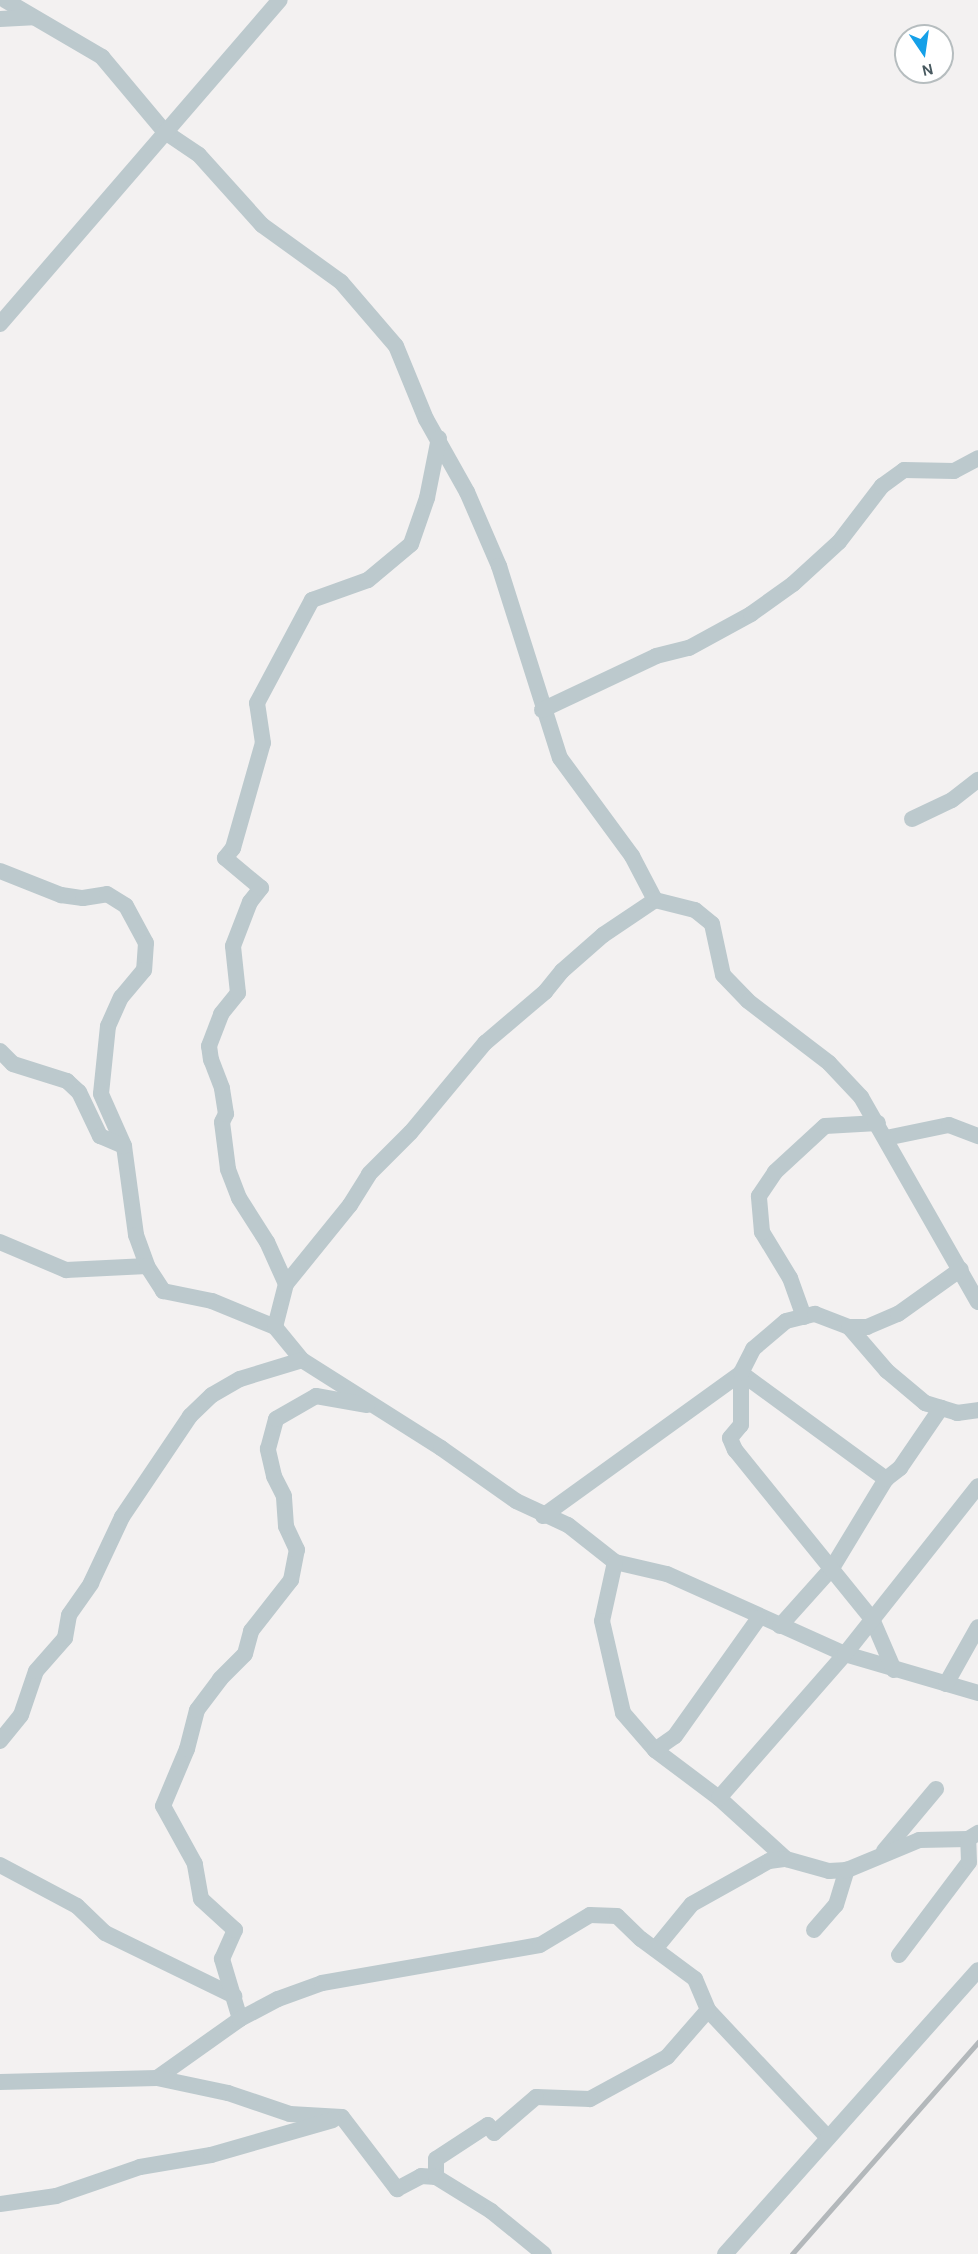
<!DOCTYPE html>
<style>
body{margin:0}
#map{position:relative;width:978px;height:2254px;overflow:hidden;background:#f3f1f1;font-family:Karla,sans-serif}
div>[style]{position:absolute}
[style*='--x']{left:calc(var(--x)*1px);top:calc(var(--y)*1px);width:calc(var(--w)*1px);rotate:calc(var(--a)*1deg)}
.street>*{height:16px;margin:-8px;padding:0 8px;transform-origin:8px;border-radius:8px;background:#bcc9cd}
.rail>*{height:4.5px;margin:-2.25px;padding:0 2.25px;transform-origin:2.25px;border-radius:2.25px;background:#b3b8bb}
span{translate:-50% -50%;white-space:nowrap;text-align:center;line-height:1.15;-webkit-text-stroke:4.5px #fff;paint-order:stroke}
.north{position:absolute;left:894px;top:24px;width:60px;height:60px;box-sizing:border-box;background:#fff;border:2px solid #b6bdbf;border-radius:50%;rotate:167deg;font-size:16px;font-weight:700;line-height:24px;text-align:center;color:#48595f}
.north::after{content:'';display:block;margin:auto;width:21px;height:27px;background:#15a0e8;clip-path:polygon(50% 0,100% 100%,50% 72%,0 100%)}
</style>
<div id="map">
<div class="street">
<div style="--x:5;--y:0;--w:113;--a:30.4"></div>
<div style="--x:102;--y:57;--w:98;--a:50"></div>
<div style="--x:165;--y:132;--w:41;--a:34.1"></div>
<div style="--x:199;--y:155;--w:94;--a:48"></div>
<div style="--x:262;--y:225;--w:97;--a:35.8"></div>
<div style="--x:341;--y:282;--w:84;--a:49.3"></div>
<div style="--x:396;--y:346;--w:79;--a:67.7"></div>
<div style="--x:426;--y:419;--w:84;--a:60.7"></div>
<div style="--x:467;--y:492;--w:81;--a:66.6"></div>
<div style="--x:499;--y:566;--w:201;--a:72.4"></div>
<div style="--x:560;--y:758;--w:122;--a:53.7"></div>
<div style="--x:632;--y:856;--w:50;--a:62.4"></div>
<div style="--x:0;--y:19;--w:33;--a:-3"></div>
<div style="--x:0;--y:324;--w:428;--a:-49.2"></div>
<div style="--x:542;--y:710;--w:126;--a:-25.3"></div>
<div style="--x:656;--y:656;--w:34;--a:-14"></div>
<div style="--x:689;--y:648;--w:71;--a:-28.7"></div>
<div style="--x:751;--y:614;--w:52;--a:-35.5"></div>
<div style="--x:793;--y:584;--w:62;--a:-42.4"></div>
<div style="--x:839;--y:542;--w:71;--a:-52.5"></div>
<div style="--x:882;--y:486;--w:27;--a:-36"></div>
<div style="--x:904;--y:470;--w:50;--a:1.1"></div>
<div style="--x:954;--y:471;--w:27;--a:-28"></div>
<div style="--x:912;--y:819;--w:44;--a:-25.4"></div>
<div style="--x:952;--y:800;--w:33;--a:-38"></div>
<div style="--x:0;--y:871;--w:66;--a:21.5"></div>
<div style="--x:61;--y:895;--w:22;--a:8"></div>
<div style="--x:83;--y:898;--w:24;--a:-9"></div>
<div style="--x:107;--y:894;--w:22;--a:32"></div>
<div style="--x:126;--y:906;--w:42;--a:61.6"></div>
<div style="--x:146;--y:943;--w:27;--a:94"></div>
<div style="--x:144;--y:970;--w:35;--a:130"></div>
<div style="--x:121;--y:997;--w:32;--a:114"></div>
<div style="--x:108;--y:1026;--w:68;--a:95.9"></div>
<div style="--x:101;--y:1094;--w:57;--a:66.1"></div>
<div style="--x:124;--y:1146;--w:90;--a:82.3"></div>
<div style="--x:136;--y:1235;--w:33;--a:70"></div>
<div style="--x:0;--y:1051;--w:18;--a:45"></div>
<div style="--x:13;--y:1064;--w:57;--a:17.5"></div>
<div style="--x:67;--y:1081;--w:16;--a:43"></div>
<div style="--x:79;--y:1092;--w:49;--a:64.5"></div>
<div style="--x:100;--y:1136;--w:26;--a:23"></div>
<div style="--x:886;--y:1138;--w:64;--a:-11.7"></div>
<div style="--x:949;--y:1125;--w:31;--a:21"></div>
<div style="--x:0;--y:1242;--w:72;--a:23"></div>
<div style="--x:66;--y:1270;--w:81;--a:-2.8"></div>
<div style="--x:147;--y:1266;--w:30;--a:57"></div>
<div style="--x:163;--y:1291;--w:50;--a:11.5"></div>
<div style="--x:212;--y:1301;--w:68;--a:22.4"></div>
<div style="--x:275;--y:1327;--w:43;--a:50.7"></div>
<div style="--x:302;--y:1360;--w:165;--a:32.3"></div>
<div style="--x:441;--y:1448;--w:92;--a:35.2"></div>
<div style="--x:516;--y:1501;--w:57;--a:24.8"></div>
<div style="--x:568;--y:1525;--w:60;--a:38.2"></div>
<div style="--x:615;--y:1562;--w:53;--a:13"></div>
<div style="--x:667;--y:1574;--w:195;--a:24.2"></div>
<div style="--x:845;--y:1654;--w:139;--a:16.3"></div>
<div style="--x:286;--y:1284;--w:46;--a:-114.3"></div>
<div style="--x:267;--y:1242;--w:52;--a:-122.5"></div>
<div style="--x:239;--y:1198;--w:31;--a:-111"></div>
<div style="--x:228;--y:1169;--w:47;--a:-97.3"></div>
<div style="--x:222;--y:1122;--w:9;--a:-63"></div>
<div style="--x:226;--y:1114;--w:26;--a:-99"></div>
<div style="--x:222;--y:1088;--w:30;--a:-111"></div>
<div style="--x:211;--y:1060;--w:14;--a:-98"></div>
<div style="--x:209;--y:1046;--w:34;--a:-69"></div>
<div style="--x:221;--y:1014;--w:27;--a:-51"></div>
<div style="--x:238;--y:993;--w:47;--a:-96.1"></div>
<div style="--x:233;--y:946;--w:47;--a:-68.9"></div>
<div style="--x:250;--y:902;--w:18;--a:-52"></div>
<div style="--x:261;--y:888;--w:47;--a:-140.2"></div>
<div style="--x:225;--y:858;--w:13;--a:-51"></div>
<div style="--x:233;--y:848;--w:109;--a:-74.1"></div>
<div style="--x:263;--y:743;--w:40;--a:-98.5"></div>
<div style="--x:257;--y:703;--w:117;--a:-61.9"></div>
<div style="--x:312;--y:600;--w:59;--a:-19.7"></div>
<div style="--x:368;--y:580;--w:56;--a:-39.9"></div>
<div style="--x:411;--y:544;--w:49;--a:-70.8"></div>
<div style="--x:427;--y:498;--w:61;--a:-78.7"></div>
<div style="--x:804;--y:1317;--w:41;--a:-109.7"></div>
<div style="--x:790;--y:1278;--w:54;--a:-121.3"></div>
<div style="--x:762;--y:1232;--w:36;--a:-95"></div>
<div style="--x:759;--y:1196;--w:29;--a:-56"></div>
<div style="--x:775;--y:1172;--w:68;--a:-42.6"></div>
<div style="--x:825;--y:1126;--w:53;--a:-3.2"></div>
<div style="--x:275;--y:1327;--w:44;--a:-75.7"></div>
<div style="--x:286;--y:1284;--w:102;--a:-51"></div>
<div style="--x:350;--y:1205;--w:36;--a:-58"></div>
<div style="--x:369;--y:1174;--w:59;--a:-45"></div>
<div style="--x:411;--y:1132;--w:116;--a:-50.3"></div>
<div style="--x:485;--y:1043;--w:79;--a:-40.4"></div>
<div style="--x:545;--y:992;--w:27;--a:-51"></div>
<div style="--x:562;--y:971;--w:55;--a:-41.3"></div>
<div style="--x:603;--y:935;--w:63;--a:-33.9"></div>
<div style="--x:655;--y:900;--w:41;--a:14"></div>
<div style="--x:695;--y:910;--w:22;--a:39"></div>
<div style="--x:712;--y:924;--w:52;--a:77.8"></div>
<div style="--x:723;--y:975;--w:36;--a:46"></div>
<div style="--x:748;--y:1001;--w:102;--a:37.4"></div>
<div style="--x:829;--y:1063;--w:47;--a:46.7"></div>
<div style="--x:861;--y:1097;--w:236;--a:60.3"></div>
<div style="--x:849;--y:1327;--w:58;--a:49.2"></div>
<div style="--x:887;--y:1371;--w:50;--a:40.1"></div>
<div style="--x:925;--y:1403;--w:34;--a:17"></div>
<div style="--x:957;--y:1413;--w:21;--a:-8"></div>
<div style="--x:543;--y:1516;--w:244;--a:-35.8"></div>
<div style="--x:741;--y:1373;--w:180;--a:36.2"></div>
<div style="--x:615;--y:1562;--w:60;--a:102.4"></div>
<div style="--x:602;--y:1621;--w:94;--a:77.1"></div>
<div style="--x:623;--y:1713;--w:49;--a:49.1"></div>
<div style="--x:655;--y:1750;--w:80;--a:36.9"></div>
<div style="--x:719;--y:1798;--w:91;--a:42.3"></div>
<div style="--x:780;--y:1626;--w:78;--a:-48.1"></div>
<div style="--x:832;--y:1568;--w:104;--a:-58.8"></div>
<div style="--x:886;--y:1479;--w:18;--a:-38"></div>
<div style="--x:900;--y:1468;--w:73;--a:-55.7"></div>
<div style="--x:894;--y:1670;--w:56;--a:-113.3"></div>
<div style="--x:872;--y:1619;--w:218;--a:-129"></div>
<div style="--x:735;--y:1450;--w:13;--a:-113"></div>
<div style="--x:730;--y:1438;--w:17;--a:-50"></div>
<div style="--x:741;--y:1425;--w:52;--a:-90"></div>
<div style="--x:741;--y:1373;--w:27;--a:-63"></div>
<div style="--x:753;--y:1349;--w:43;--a:-40.3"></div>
<div style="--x:786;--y:1321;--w:30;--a:-14"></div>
<div style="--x:815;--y:1314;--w:36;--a:21"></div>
<div style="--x:849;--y:1327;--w:18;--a:0"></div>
<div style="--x:867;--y:1327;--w:34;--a:-23"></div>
<div style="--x:898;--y:1314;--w:77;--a:-35.5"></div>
<div style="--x:946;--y:1684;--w:65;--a:-60.7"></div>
<div style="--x:0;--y:1741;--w:33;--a:-51"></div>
<div style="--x:21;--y:1715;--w:46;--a:-71.2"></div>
<div style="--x:36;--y:1671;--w:44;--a:-48.7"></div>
<div style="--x:65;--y:1638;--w:23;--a:-80"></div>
<div style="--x:69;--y:1615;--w:39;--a:-55"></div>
<div style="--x:91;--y:1583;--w:73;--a:-64.8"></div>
<div style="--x:122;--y:1517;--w:122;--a:-56"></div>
<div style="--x:190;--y:1416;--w:30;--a:-44"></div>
<div style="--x:212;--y:1395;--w:32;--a:-30"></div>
<div style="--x:240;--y:1379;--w:65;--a:-17"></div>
<div style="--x:655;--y:1750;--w:24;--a:-35"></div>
<div style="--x:675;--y:1736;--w:145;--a:-54.6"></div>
<div style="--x:719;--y:1798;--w:191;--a:-48.8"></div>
<div style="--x:845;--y:1654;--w:214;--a:-51.6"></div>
<div style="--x:884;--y:1851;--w:81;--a:-50"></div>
<div style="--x:0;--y:1865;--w:87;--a:28"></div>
<div style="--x:77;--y:1906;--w:39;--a:44"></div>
<div style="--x:105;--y:1933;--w:144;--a:26"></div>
<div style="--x:814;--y:1930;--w:33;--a:-49"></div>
<div style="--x:836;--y:1905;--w:37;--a:-73"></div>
<div style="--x:655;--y:1949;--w:58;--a:-50.6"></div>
<div style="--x:692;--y:1904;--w:88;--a:-29.2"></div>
<div style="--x:769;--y:1861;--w:17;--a:-7"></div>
<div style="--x:786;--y:1859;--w:45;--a:15.6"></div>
<div style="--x:829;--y:1871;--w:18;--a:-3"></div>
<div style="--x:847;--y:1870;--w:78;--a:-22.6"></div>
<div style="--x:919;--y:1840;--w:49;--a:-1.2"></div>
<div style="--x:968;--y:1839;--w:12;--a:-31"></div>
<div style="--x:899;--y:1955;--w:116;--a:-53"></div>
<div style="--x:969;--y:1862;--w:23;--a:-92"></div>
<div style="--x:708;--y:2010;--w:175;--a:46.8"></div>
<div style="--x:240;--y:2019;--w:63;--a:-106.7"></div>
<div style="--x:222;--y:1959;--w:32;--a:-66"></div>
<div style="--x:235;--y:1930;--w:46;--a:-137.6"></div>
<div style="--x:201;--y:1899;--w:36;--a:-100"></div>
<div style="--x:195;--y:1864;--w:66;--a:-118.9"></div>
<div style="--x:163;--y:1806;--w:62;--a:-67.2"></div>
<div style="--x:187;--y:1749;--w:40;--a:-75.6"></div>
<div style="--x:197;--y:1710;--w:39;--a:-53"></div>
<div style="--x:220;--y:1679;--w:35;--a:-45"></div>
<div style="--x:245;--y:1654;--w:24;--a:-75"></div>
<div style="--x:251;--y:1631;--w:65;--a:-51.9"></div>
<div style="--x:291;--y:1580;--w:31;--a:-79"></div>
<div style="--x:297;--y:1550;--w:26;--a:-115"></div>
<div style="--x:286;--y:1526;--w:30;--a:-94"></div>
<div style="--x:284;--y:1496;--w:22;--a:-117"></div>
<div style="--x:274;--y:1476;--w:28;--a:-103"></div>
<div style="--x:268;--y:1449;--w:31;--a:-75"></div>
<div style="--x:276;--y:1419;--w:46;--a:-29.9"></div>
<div style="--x:316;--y:1396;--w:52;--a:10"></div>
<div style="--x:157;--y:2078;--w:102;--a:-35.4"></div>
<div style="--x:240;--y:2019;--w:43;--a:-27.8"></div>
<div style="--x:278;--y:1999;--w:47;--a:-20"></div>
<div style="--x:322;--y:1983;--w:221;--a:-9.9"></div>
<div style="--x:540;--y:1945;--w:58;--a:-31"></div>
<div style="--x:590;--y:1915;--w:27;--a:2"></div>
<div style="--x:617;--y:1916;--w:33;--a:44"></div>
<div style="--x:641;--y:1939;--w:67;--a:36.5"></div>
<div style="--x:695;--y:1979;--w:34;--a:67"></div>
<div style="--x:708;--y:2010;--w:62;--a:131.1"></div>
<div style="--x:667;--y:2057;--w:88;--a:151.4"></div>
<div style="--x:590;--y:2099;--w:54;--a:-177.9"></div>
<div style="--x:536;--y:2097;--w:55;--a:139.4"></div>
<div style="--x:494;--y:2133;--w:10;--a:-127"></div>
<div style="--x:488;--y:2125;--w:62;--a:146.8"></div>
<div style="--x:436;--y:2159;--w:18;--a:90"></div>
<div style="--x:0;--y:2082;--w:157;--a:-1.5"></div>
<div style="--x:157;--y:2078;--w:73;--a:11.9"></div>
<div style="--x:228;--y:2093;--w:65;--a:18.7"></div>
<div style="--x:290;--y:2114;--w:52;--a:3.3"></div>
<div style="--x:342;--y:2117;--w:91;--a:52.6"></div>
<div style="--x:397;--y:2189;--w:27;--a:-28"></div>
<div style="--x:421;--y:2176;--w:15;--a:4"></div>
<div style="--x:436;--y:2177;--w:65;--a:31.7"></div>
<div style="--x:491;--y:2211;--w:68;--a:39.1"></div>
<div style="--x:0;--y:2204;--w:57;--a:-8.1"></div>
<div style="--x:56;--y:2196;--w:89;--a:-19"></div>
<div style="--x:140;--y:2167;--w:72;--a:-9.6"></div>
<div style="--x:211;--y:2155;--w:127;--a:-16"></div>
<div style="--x:725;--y:2254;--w:380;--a:-48.3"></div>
</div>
<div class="rail">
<div style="--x:792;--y:2254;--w:282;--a:-48.7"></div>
</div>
<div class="north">N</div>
</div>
